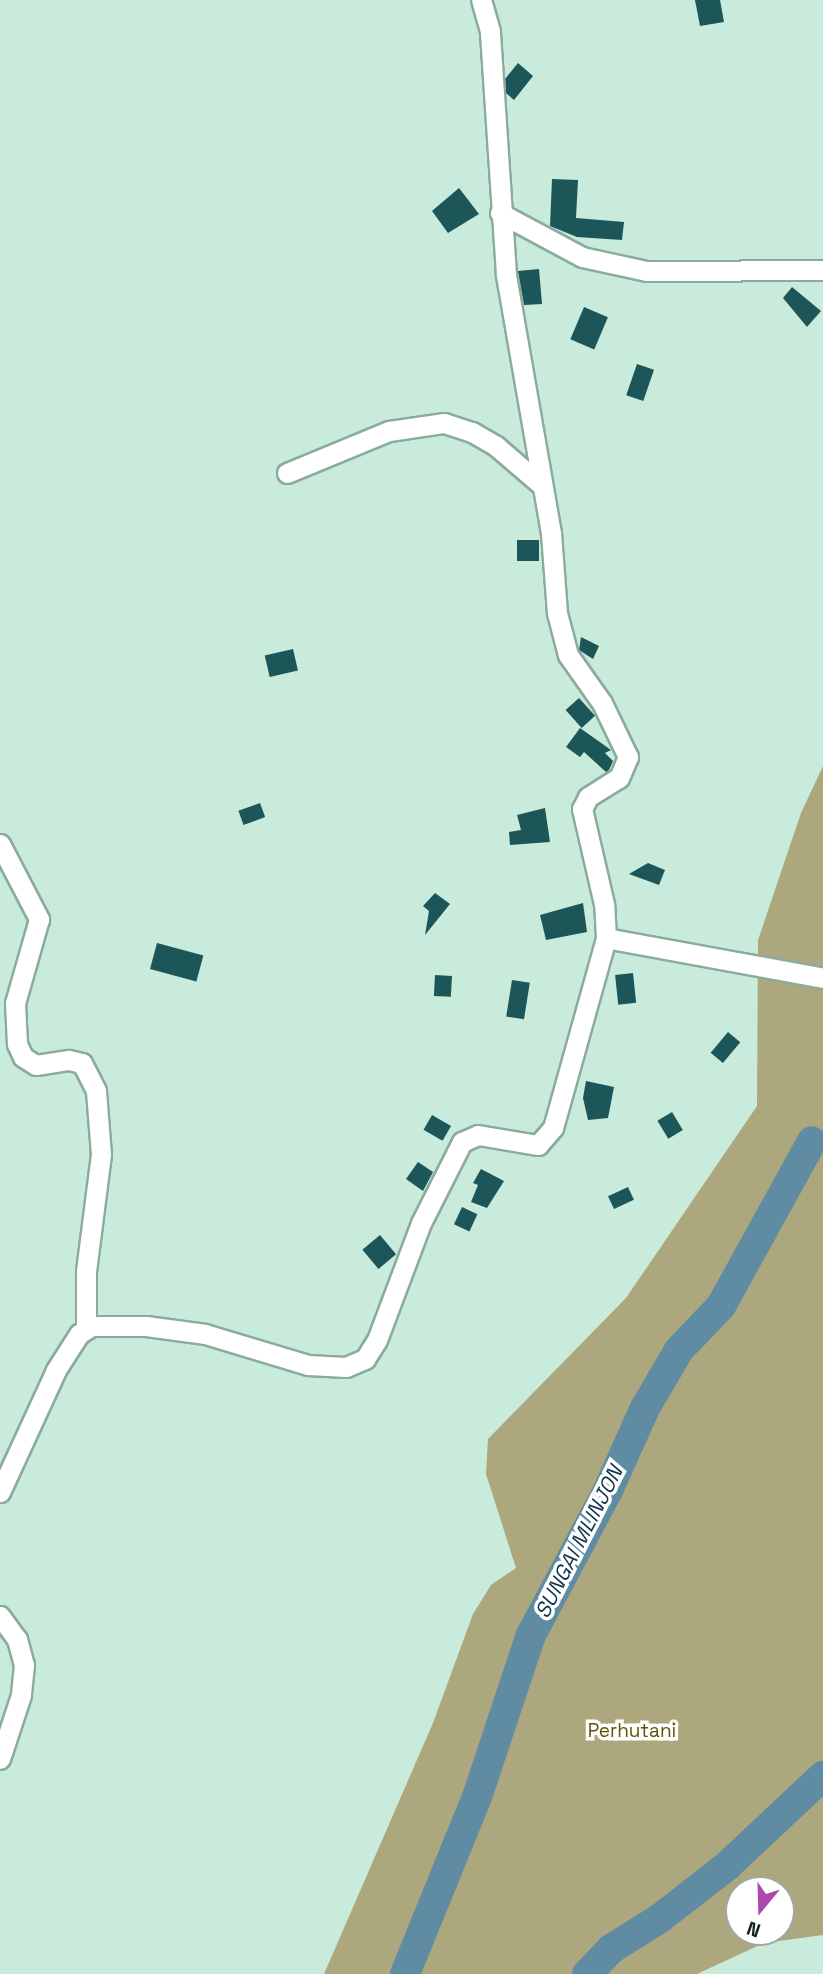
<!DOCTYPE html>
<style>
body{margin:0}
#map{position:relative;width:823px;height:1974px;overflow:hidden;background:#c8ebdb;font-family:"Space Grotesk",sans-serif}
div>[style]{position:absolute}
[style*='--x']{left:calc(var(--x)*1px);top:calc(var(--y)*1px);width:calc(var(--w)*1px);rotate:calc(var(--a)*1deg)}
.forest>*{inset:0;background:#aca77c}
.river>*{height:30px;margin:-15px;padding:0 15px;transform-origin:15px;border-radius:15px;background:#608ca3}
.building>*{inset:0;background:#1c5659;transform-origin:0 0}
.roads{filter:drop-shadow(2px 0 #8aab9d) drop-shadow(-2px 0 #8aab9d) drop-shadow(0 2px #8aab9d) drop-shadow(0 -2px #8aab9d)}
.street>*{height:19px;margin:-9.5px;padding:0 9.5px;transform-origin:9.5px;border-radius:9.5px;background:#fff}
span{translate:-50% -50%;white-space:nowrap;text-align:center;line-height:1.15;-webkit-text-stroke:7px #fff;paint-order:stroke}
.park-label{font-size:19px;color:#5d5407}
.water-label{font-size:21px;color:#0f3648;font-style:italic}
.north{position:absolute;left:725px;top:1876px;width:70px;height:70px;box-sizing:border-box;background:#fff;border:2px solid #a1a7a4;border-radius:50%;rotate:199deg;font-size:19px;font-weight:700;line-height:28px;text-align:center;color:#14221c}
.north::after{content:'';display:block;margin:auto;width:24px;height:32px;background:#af48ac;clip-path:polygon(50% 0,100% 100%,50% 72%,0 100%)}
</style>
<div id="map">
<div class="forest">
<div style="clip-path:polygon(evenodd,823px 766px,823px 1935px,764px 1943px,697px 1974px,324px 1974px,433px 1723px,473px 1614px,491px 1585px,516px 1568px,486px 1474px,488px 1439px,626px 1298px,757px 1106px,758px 940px,801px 813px,823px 766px,739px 1890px,781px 1890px,781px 1932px,739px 1932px,739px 1890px)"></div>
</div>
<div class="river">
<div style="--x:405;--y:1974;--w:191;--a:-67.9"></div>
<div style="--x:477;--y:1797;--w:171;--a:-71.6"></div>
<div style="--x:531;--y:1635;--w:166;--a:-62"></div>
<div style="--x:609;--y:1488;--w:88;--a:-65.8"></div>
<div style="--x:645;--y:1408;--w:67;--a:-59.6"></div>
<div style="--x:679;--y:1350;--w:61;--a:-46.3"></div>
<div style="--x:721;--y:1306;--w:188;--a:-61.1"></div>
<div style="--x:587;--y:1974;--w:35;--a:-46"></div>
<div style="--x:611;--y:1949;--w:57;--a:-32"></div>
<div style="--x:659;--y:1919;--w:86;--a:-37.9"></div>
<div style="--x:727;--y:1866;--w:132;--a:-43.2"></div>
</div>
<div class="building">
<div style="clip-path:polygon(695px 0,720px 0,724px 22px,700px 26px)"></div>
<div style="clip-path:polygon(518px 63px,533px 76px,514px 100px,506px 93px,505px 79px)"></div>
<div style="clip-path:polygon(552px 179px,578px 180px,576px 218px,624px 222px,622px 240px,577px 237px,550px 226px)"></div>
<div style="clip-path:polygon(459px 188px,479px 214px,448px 233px,432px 211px)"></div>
<div style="clip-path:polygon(539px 269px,542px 304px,524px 305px,518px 271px)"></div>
<div style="clip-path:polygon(792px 287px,821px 311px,807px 327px,783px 298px)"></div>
<div style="left:584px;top:307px;width:26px;height:35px;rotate:23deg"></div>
<div style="left:637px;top:364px;width:18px;height:33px;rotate:19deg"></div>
<div style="left:517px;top:540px;width:22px;height:21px"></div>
<div style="clip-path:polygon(581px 637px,599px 646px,593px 659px,579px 650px)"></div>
<div style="left:293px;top:649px;width:22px;height:29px;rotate:77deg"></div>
<div style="left:579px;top:698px;width:24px;height:18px;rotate:48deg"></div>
<div style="clip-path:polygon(580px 728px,611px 750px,605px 753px,613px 761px,609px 770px,606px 772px,584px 752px,580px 757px,566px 747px)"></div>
<div style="left:260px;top:803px;width:15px;height:23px;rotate:70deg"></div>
<div style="clip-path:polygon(545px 808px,550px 842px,510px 845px,509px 832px,521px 830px,517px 815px)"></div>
<div style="clip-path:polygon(648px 863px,665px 870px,659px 885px,629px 874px)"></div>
<div style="clip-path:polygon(435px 893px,450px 904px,425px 935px,429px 911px,423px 906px)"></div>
<div style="clip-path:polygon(583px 903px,587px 932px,546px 940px,540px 915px)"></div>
<div style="left:157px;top:943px;width:48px;height:27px;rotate:15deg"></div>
<div style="left:633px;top:973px;width:30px;height:18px;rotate:84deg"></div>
<div style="left:435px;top:975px;width:17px;height:21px;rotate:3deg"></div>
<div style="left:512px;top:980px;width:18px;height:37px;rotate:9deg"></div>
<div style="left:728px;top:1032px;width:16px;height:27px;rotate:40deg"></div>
<div style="clip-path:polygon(586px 1081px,614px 1087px,608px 1118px,588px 1120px,583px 1098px)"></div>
<div style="left:672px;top:1112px;width:21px;height:17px;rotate:59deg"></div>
<div style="left:432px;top:1115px;width:22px;height:17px;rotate:30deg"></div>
<div style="clip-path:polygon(418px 1162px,433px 1172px,423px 1191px,406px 1179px)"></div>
<div style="clip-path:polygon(481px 1169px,504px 1181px,487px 1208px,471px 1202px,478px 1185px,473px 1183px)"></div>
<div style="left:628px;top:1187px;width:14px;height:22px;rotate:65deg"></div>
<div style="left:462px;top:1207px;width:17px;height:19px;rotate:25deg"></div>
<div style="left:380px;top:1235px;width:25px;height:23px;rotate:50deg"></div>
</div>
<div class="roads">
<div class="street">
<div style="--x:500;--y:213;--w:93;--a:28.2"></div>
<div style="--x:582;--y:257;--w:66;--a:12.2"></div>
<div style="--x:647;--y:271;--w:176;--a:-0.3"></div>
<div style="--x:287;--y:473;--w:110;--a:-22.4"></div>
<div style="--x:389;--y:431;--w:56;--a:-8.3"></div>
<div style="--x:444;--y:423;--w:29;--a:18"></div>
<div style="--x:472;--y:432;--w:28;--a:30"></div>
<div style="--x:496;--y:446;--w:57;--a:40.7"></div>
<div style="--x:0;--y:844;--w:85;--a:62.5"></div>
<div style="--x:39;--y:919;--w:87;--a:105.9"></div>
<div style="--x:15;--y:1003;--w:41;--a:87.2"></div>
<div style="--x:17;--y:1044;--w:14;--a:65"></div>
<div style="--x:23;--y:1057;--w:15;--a:32"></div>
<div style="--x:36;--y:1065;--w:33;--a:-9"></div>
<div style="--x:69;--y:1060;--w:13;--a:13"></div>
<div style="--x:82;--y:1063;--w:31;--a:63"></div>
<div style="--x:96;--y:1091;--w:63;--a:85.5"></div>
<div style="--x:101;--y:1154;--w:118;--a:97.3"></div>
<div style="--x:86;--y:1271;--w:57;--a:90"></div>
<div style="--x:606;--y:938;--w:221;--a:10.4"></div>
<div style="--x:0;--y:1492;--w:134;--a:-65.3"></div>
<div style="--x:56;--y:1370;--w:43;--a:-57.4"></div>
<div style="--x:79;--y:1334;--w:15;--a:-32"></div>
<div style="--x:92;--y:1326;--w:54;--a:0"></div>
<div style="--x:146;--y:1326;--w:60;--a:7.7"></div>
<div style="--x:205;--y:1334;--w:108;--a:16.8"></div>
<div style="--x:308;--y:1365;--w:38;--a:3"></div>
<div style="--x:346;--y:1367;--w:21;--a:-23"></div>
<div style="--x:365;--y:1359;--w:22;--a:-58"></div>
<div style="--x:377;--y:1340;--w:125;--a:-69.4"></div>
<div style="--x:421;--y:1223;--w:91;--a:-63.2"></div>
<div style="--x:462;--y:1142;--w:17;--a:-24"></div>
<div style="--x:478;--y:1135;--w:61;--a:9.5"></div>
<div style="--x:538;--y:1145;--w:23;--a:-49"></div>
<div style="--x:553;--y:1128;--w:197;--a:-74.4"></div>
<div style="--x:606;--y:938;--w:34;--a:-93"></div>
<div style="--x:604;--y:904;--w:98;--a:-103"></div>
<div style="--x:582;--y:809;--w:13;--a:-63"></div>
<div style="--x:588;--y:797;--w:36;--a:-32"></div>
<div style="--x:619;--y:778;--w:23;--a:-67"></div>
<div style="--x:628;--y:757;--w:60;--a:-115.7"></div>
<div style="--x:602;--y:703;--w:59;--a:-125.3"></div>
<div style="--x:568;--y:655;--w:43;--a:-104.7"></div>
<div style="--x:557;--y:613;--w:80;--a:-94.3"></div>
<div style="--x:551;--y:533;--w:263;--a:-99.9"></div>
<div style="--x:506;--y:274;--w:244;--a:-93.8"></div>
<div style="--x:490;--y:31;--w:32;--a:-106"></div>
<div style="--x:0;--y:1616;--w:29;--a:54"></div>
<div style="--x:17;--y:1639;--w:27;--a:75"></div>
<div style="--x:24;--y:1665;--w:30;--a:96"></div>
<div style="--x:21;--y:1695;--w:67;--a:108.2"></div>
</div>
</div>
<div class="park-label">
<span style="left:632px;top:1731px">Perhutani</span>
</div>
<div class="water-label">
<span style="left:579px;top:1542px;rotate:-63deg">SUNGAI MLINJON</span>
</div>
<div class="north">N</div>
</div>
